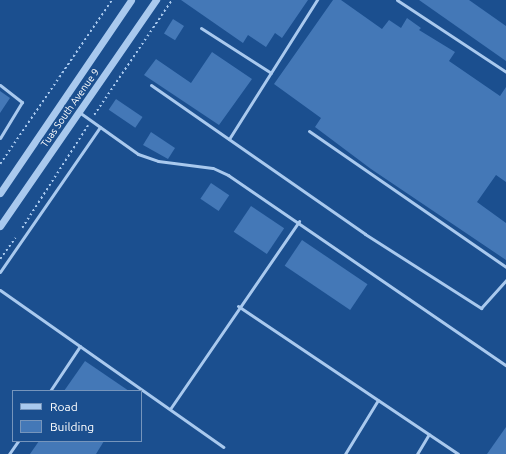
<!DOCTYPE html>
<style>
body{margin:0}
#map{position:relative;width:506px;height:454px;overflow:hidden;background:#1b4f8f;font-family:Ubuntu,sans-serif}
div>[style]{position:absolute}
[style*='--x']{left:calc(var(--x)*1px);top:calc(var(--y)*1px);width:calc(var(--w)*1px);rotate:calc(var(--a)*1deg)}
.building>*{inset:0;background:#4478b7;transform-origin:0 0}
.path>*{height:1.5px;margin-top:-0.75px;transform-origin:0;background:repeating-linear-gradient(90deg,#a9c9ee 0 2px,transparent 0 5px)}
.service>*{height:3px;margin:-1.5px;padding:0 1.5px;transform-origin:1.5px;border-radius:1.5px;background:#a9c9ee}
.tertiary>*{height:7px;margin:-3.5px;padding:0 3.5px;transform-origin:3.5px;border-radius:3.5px;background:#a9c9ee}
span{translate:-50% -50%;white-space:nowrap;text-align:center;line-height:1.15;-webkit-text-stroke:3px #1b4f8f;paint-order:stroke}
.street-label{font-size:10px;color:#fff}
.legend{position:absolute;left:12px;top:390px;width:130px;height:52px;box-sizing:border-box;background:#1b4f8f;border:1px solid #7695bc;margin:0;padding:5px 7px;list-style:none;font-size:12px;color:#fff}
.legend li{display:flex;align-items:center;gap:8px;height:20px}
.legend b{width:20px;border:1px solid #7695bc}
</style>
<div id="map">
<div class="building">
<div style="clip-path:polygon(181px 0,308px 0,282px 38px,275px 33px,266px 47px,248px 35px,243px 43px)"></div>
<div style="clip-path:polygon(333px 0,341px 0,382px 29px,389px 20px,401px 28px,407px 18px,421px 28px,419px 30px,455px 52px,449px 61px,500px 96px,506px 87px,506px 182px,496px 175px,477px 202px,506px 223px,506px 260px,371px 169px,315px 127px,321px 118px,274px 84px)"></div>
<div style="clip-path:polygon(419px 0,469px 0,506px 26px,506px 61px)"></div>
<div style="left:173px;top:19px;width:13px;height:17px;rotate:32deg"></div>
<div style="clip-path:polygon(212px 52px,252px 79px,219px 125px,144px 75px,156px 59px,191px 83px)"></div>
<div style="clip-path:polygon(0 91px,10px 98px,0 113px)"></div>
<div style="left:116px;top:99px;width:32px;height:13px;rotate:34deg"></div>
<div style="clip-path:polygon(151px 132px,175px 148px,168px 159px,143px 145px)"></div>
<div style="left:211px;top:183px;width:22px;height:19px;rotate:34deg"></div>
<div style="left:251px;top:206px;width:40px;height:31px;rotate:34deg"></div>
<div style="left:302px;top:240px;width:79px;height:31px;rotate:34deg"></div>
<div style="clip-path:polygon(85px 361px,129px 391px,64px 391px)"></div>
<div style="clip-path:polygon(506px 427px,506px 454px,487px 454px)"></div>
<div style="clip-path:polygon(39px 441px,104px 441px,96px 454px,30px 454px)"></div>
</div>
<div class="path">
<div style="--x:94;--y:115;--w:139;--a:-55.9"></div>
<div style="--x:0;--y:164;--w:199;--a:-55.7"></div>
<div style="--x:22;--y:228;--w:122;--a:-57.3"></div>
<div style="--x:0;--y:259;--w:26;--a:-54"></div>
</div>
<div class="service">
<div style="--x:397;--y:0;--w:131;--a:33.4"></div>
<div style="--x:201;--y:28;--w:83;--a:32.7"></div>
<div style="--x:0;--y:85;--w:28;--a:38"></div>
<div style="--x:22;--y:102;--w:42;--a:121.4"></div>
<div style="--x:151;--y:85;--w:261;--a:34.8"></div>
<div style="--x:365;--y:234;--w:138;--a:32.5"></div>
<div style="--x:481;--y:308;--w:38;--a:-48"></div>
<div style="--x:79;--y:112;--w:72;--a:35.4"></div>
<div style="--x:138;--y:154;--w:21;--a:19"></div>
<div style="--x:158;--y:161;--w:55;--a:7.3"></div>
<div style="--x:213;--y:168;--w:17;--a:25"></div>
<div style="--x:228;--y:175;--w:337;--a:34.4"></div>
<div style="--x:309;--y:131;--w:239;--a:34.6"></div>
<div style="--x:229;--y:139;--w:165;--a:-57.7"></div>
<div style="--x:0;--y:272;--w:176;--a:-55.4"></div>
<div style="--x:0;--y:290;--w:273;--a:35.1"></div>
<div style="--x:238;--y:306;--w:265;--a:33.9"></div>
<div style="--x:50;--y:391;--w:54;--a:-56.3"></div>
<div style="--x:170;--y:409;--w:228;--a:-55.5"></div>
<div style="--x:9;--y:454;--w:16;--a:-55"></div>
<div style="--x:345;--y:454;--w:63;--a:-58.6"></div>
<div style="--x:417;--y:454;--w:23;--a:-59"></div>
</div>
<div class="tertiary">
<div style="--x:0;--y:193;--w:233;--a:-55.8"></div>
<div style="--x:0;--y:226;--w:275;--a:-55.4"></div>
</div>
<div class="street-label">
<span style="left:70px;top:108px;rotate:-55deg">Tuas South Avenue 9</span>
</div>
<ul class="legend">
<li><b style="height:5px;background:#a9c9ee"></b>Road</li>
<li><b style="height:11px;background:#4478b7"></b>Building</li>
</ul>
</div>
